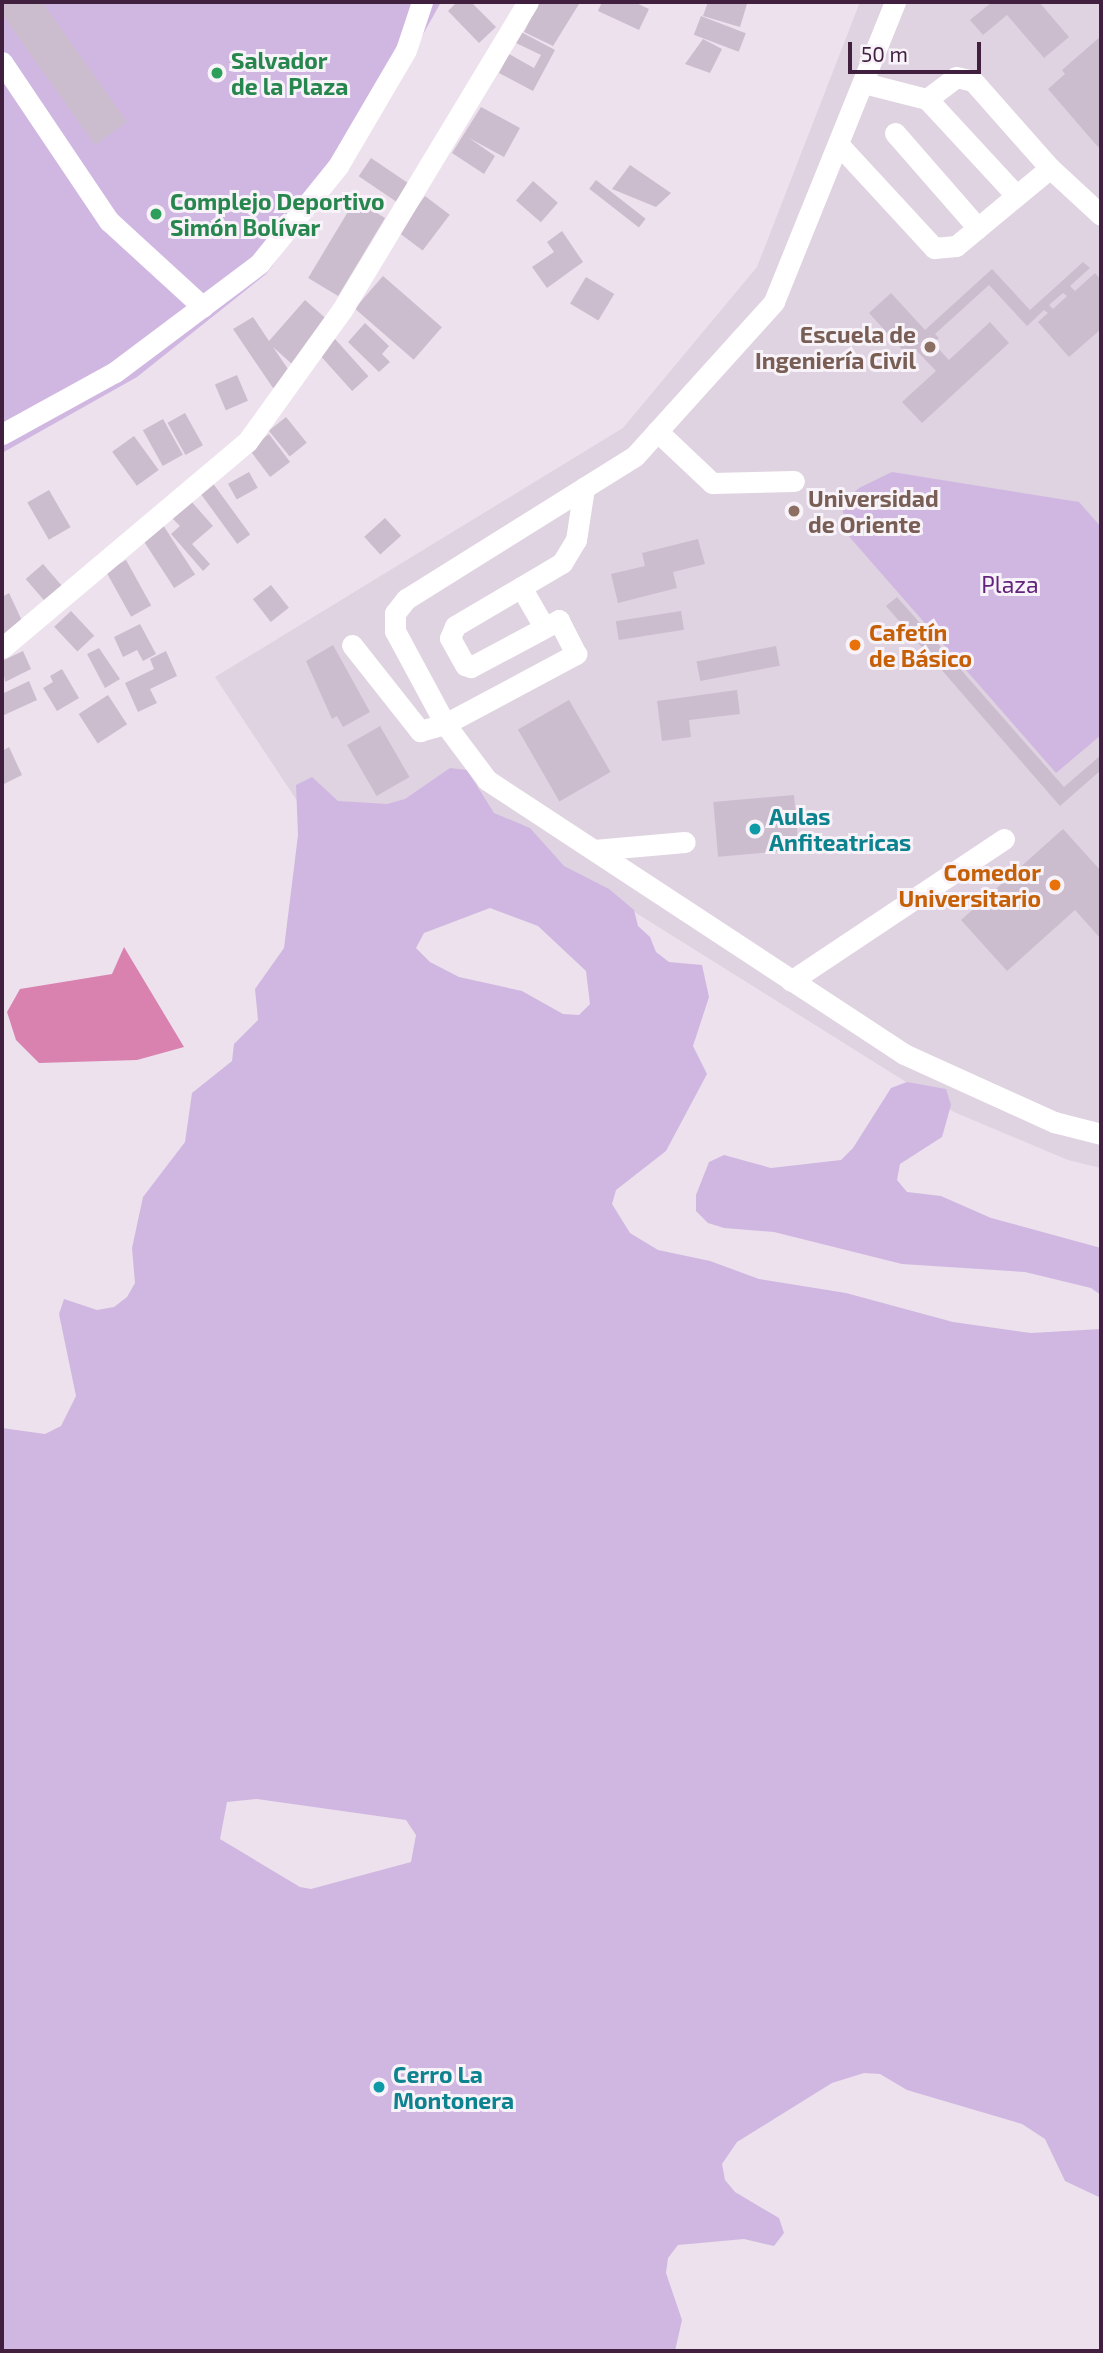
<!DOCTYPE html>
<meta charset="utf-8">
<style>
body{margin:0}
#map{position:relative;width:1103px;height:2353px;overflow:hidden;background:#ece1ed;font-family:"Exo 2",sans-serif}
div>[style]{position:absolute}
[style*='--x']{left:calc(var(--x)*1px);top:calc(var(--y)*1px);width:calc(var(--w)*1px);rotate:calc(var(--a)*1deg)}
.built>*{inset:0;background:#dfd2e1}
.green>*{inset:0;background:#d0b7e1}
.water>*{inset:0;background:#d982b0}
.building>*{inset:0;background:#ccbdce;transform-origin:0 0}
.minor>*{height:21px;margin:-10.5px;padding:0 10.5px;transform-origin:10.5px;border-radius:10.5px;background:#fff}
.dots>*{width:19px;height:19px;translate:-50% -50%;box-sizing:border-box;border:4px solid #f8f2f9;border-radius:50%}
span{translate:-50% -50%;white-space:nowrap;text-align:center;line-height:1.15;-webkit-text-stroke:6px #f8f2f9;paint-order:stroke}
.leisure-label{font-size:23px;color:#27864d;font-weight:700}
.left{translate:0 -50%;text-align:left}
.education-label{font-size:23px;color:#785e54;font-weight:700}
.right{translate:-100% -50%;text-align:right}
.park-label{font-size:23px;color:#62247c}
.food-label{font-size:23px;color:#c56008;font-weight:700}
.culture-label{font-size:23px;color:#0d838f;font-weight:700}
.frame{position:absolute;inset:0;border:4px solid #401f3f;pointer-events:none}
.scale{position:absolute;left:848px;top:42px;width:133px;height:32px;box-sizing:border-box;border:4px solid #401f3f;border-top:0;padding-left:9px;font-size:21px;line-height:24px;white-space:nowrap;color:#401f3f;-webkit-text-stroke:5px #f8f2f9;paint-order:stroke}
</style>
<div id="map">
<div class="built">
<div style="clip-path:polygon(860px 2px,1101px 2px,1101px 1168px,1068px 1160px,954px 1112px,451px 797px,335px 858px,215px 677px,623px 428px,757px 267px)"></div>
</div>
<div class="green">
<div style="clip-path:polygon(2px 2px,441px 2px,356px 155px,266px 274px,137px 377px,2px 453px)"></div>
<div style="clip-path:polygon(892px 472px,1079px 502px,1101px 527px,1101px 735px,1056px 773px,846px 533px,842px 504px,859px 488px)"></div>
<div style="clip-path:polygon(evenodd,450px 768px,467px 770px,494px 813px,530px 828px,564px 866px,609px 889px,634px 910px,638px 926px,650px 937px,656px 952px,669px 962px,702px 965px,709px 997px,693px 1046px,707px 1074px,666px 1151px,616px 1190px,612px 1204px,630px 1233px,658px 1250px,710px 1261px,759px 1279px,846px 1293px,953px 1322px,1031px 1333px,1101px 1329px,1101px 2198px,1065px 2181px,1045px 2139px,1022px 2124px,907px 2090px,880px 2074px,864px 2073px,832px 2083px,737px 2142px,722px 2164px,725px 2180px,735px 2192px,779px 2218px,784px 2233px,774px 2246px,744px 2239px,678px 2245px,668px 2258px,666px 2273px,682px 2320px,675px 2351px,2px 2351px,2px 1428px,45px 1434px,61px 1426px,76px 1396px,59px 1314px,64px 1299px,97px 1310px,114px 1307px,127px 1297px,135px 1283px,132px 1248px,143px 1197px,185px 1142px,192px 1093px,232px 1061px,234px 1044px,258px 1020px,255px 989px,284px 948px,298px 835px,296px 785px,312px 777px,338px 801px,387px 804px,405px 799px,450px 768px,490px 908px,538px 926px,586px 971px,590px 1004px,579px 1015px,563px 1014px,522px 991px,459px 977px,430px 962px,416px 948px,424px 933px,490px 908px,450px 768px,257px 1799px,406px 1820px,416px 1835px,411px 1862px,311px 1889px,300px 1887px,220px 1839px,227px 1802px,257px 1799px)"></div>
<div style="clip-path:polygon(907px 1082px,946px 1089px,951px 1105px,942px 1137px,900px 1164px,897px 1180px,907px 1192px,941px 1196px,991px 1218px,1101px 1248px,1101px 1295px,1091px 1288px,1025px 1272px,902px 1264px,774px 1232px,724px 1228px,708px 1223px,696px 1211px,696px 1195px,709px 1162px,724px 1155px,771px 1168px,841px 1160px,853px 1148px,891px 1088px)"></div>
</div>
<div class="water">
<div style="clip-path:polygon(124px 947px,184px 1047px,137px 1060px,39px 1063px,16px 1040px,7px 1012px,20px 989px,112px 974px)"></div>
</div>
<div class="building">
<div style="clip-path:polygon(2px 2px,42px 2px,127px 122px,95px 145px,2px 14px)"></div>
<div style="clip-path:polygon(457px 2px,471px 2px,496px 27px,479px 43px,448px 11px)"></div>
<div style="clip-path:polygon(539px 2px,579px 4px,553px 46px,524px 32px)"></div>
<div style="clip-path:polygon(602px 2px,634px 2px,649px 9px,639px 30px,598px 11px)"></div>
<div style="clip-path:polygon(708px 2px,747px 4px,740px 27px,703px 16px)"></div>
<div style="clip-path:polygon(992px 2px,1039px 2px,1069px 37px,1044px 58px,1007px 15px,983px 35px,970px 20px)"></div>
<div style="left:701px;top:16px;width:48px;height:20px;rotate:21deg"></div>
<div style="clip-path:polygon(521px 32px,555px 50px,533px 91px,499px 73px,509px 54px,534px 68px,541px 55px,516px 43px)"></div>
<div style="clip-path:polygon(1101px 36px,1101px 144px,1098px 147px,1048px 89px,1065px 74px,1062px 70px)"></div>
<div style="clip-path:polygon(703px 39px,722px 49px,710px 73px,685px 64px)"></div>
<div style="clip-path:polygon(481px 107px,520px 128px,504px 157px,469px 138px,495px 156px,484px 174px,452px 153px)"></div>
<div style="left:371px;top:158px;width:45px;height:22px;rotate:34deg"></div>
<div style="clip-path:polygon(630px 165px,671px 193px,656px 207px,612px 189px)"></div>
<div style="left:596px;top:180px;width:63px;height:11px;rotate:38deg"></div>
<div style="left:533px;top:181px;width:33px;height:26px;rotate:41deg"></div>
<div style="left:425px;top:196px;width:31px;height:45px;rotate:37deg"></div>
<div style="left:355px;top:200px;width:35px;height:91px;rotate:31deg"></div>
<div style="clip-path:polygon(562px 231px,583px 262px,547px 288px,532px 267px,554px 252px,547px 242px)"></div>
<div style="clip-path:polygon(evenodd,1083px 262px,1090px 268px,1070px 286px,1075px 291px,1095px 273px,1101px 280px,1101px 329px,1069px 357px,1038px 322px,1048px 313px,1044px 310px,1027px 326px,989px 285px,935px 334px,939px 338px,933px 343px,949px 360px,990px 322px,1009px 343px,922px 423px,902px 402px,936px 371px,916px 350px,909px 357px,869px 313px,891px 293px,925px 330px,992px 269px,1030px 310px,1083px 262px,1063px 293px,1067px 296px,1053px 309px,1049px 305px,1063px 293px)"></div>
<div style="left:383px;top:276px;width:78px;height:43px;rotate:41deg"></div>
<div style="left:586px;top:277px;width:33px;height:31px;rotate:31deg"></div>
<div style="clip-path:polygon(305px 300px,331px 323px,293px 365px,273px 347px,292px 375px,273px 388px,233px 329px,253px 317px,269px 341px)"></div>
<div style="clip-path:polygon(365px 323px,389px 346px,382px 354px,390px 362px,379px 372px,348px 342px)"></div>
<div style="left:335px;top:339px;width:50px;height:22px;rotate:48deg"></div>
<div style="left:237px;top:375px;width:28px;height:24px;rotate:67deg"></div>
<div style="left:185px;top:413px;width:37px;height:20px;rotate:61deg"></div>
<div style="left:286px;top:417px;width:33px;height:22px;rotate:51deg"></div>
<div style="left:163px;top:419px;width:41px;height:23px;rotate:61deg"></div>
<div style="left:269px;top:434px;width:35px;height:25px;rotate:53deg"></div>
<div style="left:134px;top:436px;width:42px;height:27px;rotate:54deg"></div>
<div style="left:249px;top:472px;width:18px;height:24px;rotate:61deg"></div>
<div style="left:212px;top:482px;width:65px;height:16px;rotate:54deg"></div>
<div style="left:49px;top:490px;width:43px;height:25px;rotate:60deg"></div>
<div style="clip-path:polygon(190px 500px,213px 526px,192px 544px,210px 564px,203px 571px,171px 534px,180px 526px,171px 517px)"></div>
<div style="left:385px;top:518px;width:24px;height:28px;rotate:48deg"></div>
<div style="left:163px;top:525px;width:59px;height:25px;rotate:57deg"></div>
<div style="clip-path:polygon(698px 539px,705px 564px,673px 572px,677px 588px,618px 603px,611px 574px,645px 566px,642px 553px)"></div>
<div style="left:126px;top:560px;width:52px;height:23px;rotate:61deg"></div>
<div style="left:43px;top:564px;width:33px;height:23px;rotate:49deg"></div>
<div style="left:271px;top:585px;width:29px;height:23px;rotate:52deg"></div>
<div style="clip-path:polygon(9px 593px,24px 625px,2px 636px,2px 597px)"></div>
<div style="clip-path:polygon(897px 597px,1064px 787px,1101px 755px,1101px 770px,1060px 806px,886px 606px)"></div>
<div style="left:71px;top:611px;width:34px;height:23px;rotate:47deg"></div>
<div style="left:681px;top:611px;width:19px;height:66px;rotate:81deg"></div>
<div style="clip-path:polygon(140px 624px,156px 654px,143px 661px,137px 650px,123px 657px,114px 637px)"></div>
<div style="clip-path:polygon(333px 645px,370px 712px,343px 727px,337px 716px,332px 719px,306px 661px)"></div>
<div style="left:776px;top:646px;width:20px;height:81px;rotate:79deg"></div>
<div style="clip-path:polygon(99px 648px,120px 679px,105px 688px,87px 654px)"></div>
<div style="clip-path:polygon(23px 651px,31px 669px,5px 682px,2px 661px)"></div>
<div style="clip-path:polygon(166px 651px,177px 676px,150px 689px,157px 703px,138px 712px,125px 683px,154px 669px,150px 659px)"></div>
<div style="clip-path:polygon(62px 669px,79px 698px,57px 711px,43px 688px,53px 682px,50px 676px)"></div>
<div style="clip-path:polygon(29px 681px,37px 700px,2px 716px,2px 694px)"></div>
<div style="clip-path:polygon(737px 690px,740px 714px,689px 720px,691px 737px,662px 741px,657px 701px)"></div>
<div style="left:108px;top:695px;width:35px;height:35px;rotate:57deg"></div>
<div style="left:569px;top:700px;width:83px;height:59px;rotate:60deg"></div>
<div style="left:380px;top:726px;width:59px;height:38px;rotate:60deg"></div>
<div style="clip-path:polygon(9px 747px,22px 775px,2px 785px,2px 751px)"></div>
<div style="left:794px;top:795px;width:55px;height:81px;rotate:85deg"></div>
<div style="clip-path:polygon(1063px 829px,1101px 871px,1101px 939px,1075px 910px,1007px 971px,961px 920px)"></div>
</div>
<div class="minor">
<div style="--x:895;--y:2;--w:323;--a:112"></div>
<div style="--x:774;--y:302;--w:207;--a:132.1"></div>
<div style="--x:635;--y:456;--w:270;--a:148"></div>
<div style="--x:406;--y:599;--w:18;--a:128"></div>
<div style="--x:395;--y:613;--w:18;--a:90"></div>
<div style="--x:395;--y:631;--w:106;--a:61.7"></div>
<div style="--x:445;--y:724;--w:70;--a:53.1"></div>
<div style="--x:487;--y:780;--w:499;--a:33.3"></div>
<div style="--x:904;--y:1054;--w:165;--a:24.4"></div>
<div style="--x:1054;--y:1122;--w:49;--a:14.3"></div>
<div style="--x:2;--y:62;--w:192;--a:56.1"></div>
<div style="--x:109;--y:221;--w:127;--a:42.5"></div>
<div style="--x:864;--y:83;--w:65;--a:14.3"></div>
<div style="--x:927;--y:99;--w:131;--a:47.2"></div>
<div style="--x:927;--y:99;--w:36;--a:-37"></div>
<div style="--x:956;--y:77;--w:17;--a:13"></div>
<div style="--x:973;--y:81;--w:116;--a:48.5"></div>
<div style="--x:895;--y:133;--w:126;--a:48.9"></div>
<div style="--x:840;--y:146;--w:139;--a:47.3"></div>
<div style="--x:934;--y:248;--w:22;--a:-5"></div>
<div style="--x:956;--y:246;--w:122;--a:-39.7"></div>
<div style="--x:1050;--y:168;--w:69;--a:42.7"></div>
<div style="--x:657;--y:431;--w:76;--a:43.4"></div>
<div style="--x:712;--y:483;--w:82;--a:-1.4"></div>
<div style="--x:2;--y:434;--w:129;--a:-28.8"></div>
<div style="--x:115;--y:372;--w:180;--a:-36.9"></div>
<div style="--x:259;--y:264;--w:126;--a:-51.1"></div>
<div style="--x:338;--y:166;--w:134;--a:-59.6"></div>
<div style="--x:406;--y:50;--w:51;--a:-71.6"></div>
<div style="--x:521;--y:587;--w:46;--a:60.1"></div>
<div style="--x:352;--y:645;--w:110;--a:51.7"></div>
<div style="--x:420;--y:731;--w:26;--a:-16"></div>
<div style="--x:445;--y:724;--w:149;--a:-28.1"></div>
<div style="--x:576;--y:654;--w:38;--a:-117"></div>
<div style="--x:559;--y:620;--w:100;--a:151.9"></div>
<div style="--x:471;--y:667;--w:6;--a:-162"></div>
<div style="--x:465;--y:665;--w:31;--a:-119"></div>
<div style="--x:450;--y:638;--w:13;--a:-67"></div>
<div style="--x:455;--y:626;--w:124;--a:-30.5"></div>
<div style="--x:562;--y:563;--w:27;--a:-59"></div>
<div style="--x:576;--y:540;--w:53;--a:-81.3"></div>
<div style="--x:2;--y:648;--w:320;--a:-40.1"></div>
<div style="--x:247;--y:442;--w:163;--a:-54.3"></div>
<div style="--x:342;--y:310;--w:360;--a:-58.9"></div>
<div style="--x:594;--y:850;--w:91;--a:-5"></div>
<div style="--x:791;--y:981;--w:256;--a:-33.7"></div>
</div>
<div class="dots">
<div style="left:217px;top:73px;background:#2e9e5b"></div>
<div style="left:156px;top:214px;background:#2e9e5b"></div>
<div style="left:930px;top:347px;background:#8d6e63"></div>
<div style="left:794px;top:511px;background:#8d6e63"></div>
<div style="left:855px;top:645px;background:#e8710a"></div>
<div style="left:755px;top:829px;background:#0f9aa8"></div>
<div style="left:1055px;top:885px;background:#e8710a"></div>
<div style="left:379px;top:2087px;background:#0f9aa8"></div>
</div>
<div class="leisure-label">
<span class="left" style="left:231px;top:73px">Salvador<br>de la Plaza</span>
<span class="left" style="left:170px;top:214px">Complejo Deportivo<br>Simón Bolívar</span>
</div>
<div class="education-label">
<span class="right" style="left:916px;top:347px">Escuela de<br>Ingeniería Civil</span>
<span class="left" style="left:808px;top:511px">Universidad<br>de Oriente</span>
</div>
<div class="park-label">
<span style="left:1010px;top:584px">Plaza</span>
</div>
<div class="food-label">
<span class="left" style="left:869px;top:645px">Cafetín<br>de Básico</span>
<span class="right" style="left:1041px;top:885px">Comedor<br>Universitario</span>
</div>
<div class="culture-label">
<span class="left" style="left:769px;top:829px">Aulas<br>Anfiteatricas</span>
<span class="left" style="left:393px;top:2087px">Cerro La<br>Montonera</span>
</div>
<div class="frame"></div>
<div class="scale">50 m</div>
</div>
